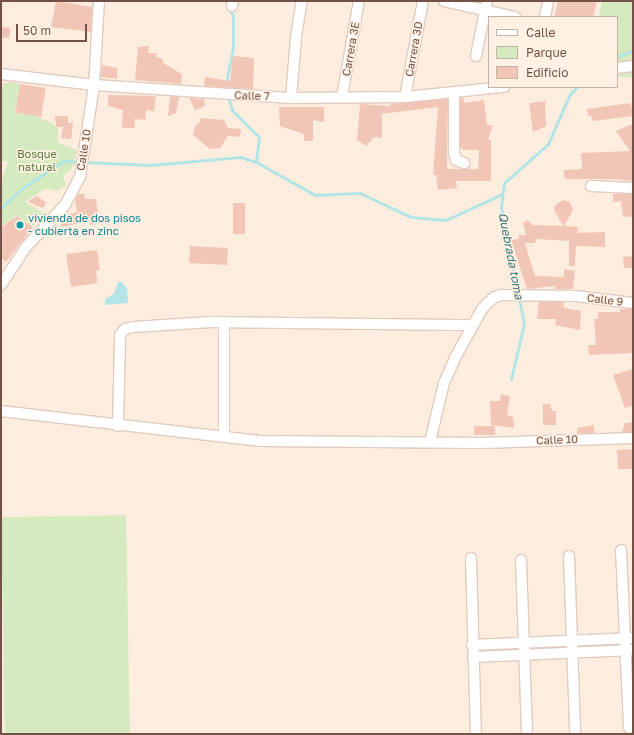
<!DOCTYPE html>
<style>
body{margin:0}
#map{position:relative;width:634px;height:735px;overflow:hidden;background:#fdeddf;font-family:"Golos Text",sans-serif}
div>[style]{position:absolute}
[style*='--x']{left:calc(var(--x)*1px);top:calc(var(--y)*1px);width:calc(var(--w)*1px);rotate:calc(var(--a)*1deg)}
.green>*{inset:0;background:#d5eabe;transform-origin:0 0}
.water>*{inset:0;background:#b3e5e6}
.stream>*{height:3px;margin:-1.5px;padding:0 1.5px;transform-origin:1.5px;border-radius:1.5px;background:#b3e5e6}
.building>*{inset:0;background:#f2c6b6;transform-origin:0 0}
.roads{filter:drop-shadow(1px 0 #e2cabe) drop-shadow(-1px 0 #e2cabe) drop-shadow(0 1px #e2cabe) drop-shadow(0 -1px #e2cabe)}
.minor>*{height:10px;margin:-5px;padding:0 5px;transform-origin:5px;border-radius:5px;background:#fff}
.dots>*{width:11px;height:11px;translate:-50% -50%;box-sizing:border-box;border:2px solid #fff2e5;border-radius:50%}
span{translate:-50% -50%;white-space:nowrap;text-align:center;line-height:1.15;-webkit-text-stroke:3px #fff2e5;paint-order:stroke}
.street-label{font-size:11px;color:#735146}
.park-label{font-size:11px;color:#57793e}
.culture-label{font-size:11px;color:#0d838f}
.left{translate:0 -50%;text-align:left}
.water-label{font-size:12px;color:#3a7779;font-style:italic}
.frame{position:absolute;inset:0;border:2px solid #735146;pointer-events:none}
.legend{position:absolute;left:488px;top:16px;width:130px;height:72px;box-sizing:border-box;background:#fff2e5;border:1px solid #c7b2a5;margin:0;padding:5px 7px;list-style:none;font-size:12px;color:#735146}
.legend li{display:flex;align-items:center;gap:8px;height:20px}
.legend b{width:20px;border:1px solid #c7b2a5}
.scale{position:absolute;left:16px;top:24px;width:71px;height:18px;box-sizing:border-box;border:2px solid #735146;border-top:0;padding-left:5px;font-size:12px;line-height:14px;white-space:nowrap;color:#735146;-webkit-text-stroke:3px #fff2e5;paint-order:stroke}
</style>
<div id="map">
<div class="green">
<div style="clip-path:polygon(602px 1px,633px 1px,633px 78px,617px 76px,617px 17px,599px 17px)"></div>
<div style="clip-path:polygon(10px 82px,20px 84px,15px 113px,36px 116px,53px 124px,58px 129px,58px 143px,77px 150px,71px 170px,63px 176px,66px 186px,57px 191px,46px 188px,25px 202px,45px 214px,33px 226px,17px 215px,1px 226px,1px 183px,8px 161px,1px 161px,1px 85px)"></div>
<div style="left:126px;top:515px;width:219px;height:125px;rotate:89deg"></div>
</div>
<div class="water">
<div style="clip-path:polygon(120px 281px,127px 288px,128px 303px,105px 305px,105px 299px,114px 294px,118px 282px)"></div>
</div>
<div class="stream">
<div style="--x:617;--y:57;--w:17;--a:-24"></div>
<div style="--x:226;--y:83;--w:37;--a:-79"></div>
<div style="--x:233;--y:47;--w:31;--a:-90"></div>
<div style="--x:233;--y:16;--w:17;--a:-115"></div>
<div style="--x:228;--y:96;--w:15;--a:74"></div>
<div style="--x:232;--y:110;--w:38;--a:45"></div>
<div style="--x:259;--y:137;--w:25;--a:97"></div>
<div style="--x:1;--y:208;--w:26;--a:-43"></div>
<div style="--x:20;--y:190;--w:52;--a:-34"></div>
<div style="--x:63;--y:161;--w:88;--a:2.6"></div>
<div style="--x:151;--y:165;--w:89;--a:-5.1"></div>
<div style="--x:240;--y:157;--w:17;--a:17"></div>
<div style="--x:256;--y:162;--w:68;--a:29.2"></div>
<div style="--x:315;--y:195;--w:45;--a:-2.5"></div>
<div style="--x:360;--y:193;--w:56;--a:25.2"></div>
<div style="--x:411;--y:217;--w:35;--a:5"></div>
<div style="--x:446;--y:220;--w:62;--a:-24.9"></div>
<div style="--x:511;--y:379;--w:57;--a:-76.7"></div>
<div style="--x:524;--y:324;--w:119;--a:-101.1"></div>
<div style="--x:501;--y:207;--w:24;--a:-83"></div>
<div style="--x:504;--y:183;--w:59;--a:-41.6"></div>
<div style="--x:548;--y:144;--w:55;--a:-66.3"></div>
<div style="--x:570;--y:94;--w:10;--a:-45"></div>
</div>
<div class="building">
<div style="clip-path:polygon(56px 1px,92px 7px,91px 32px,51px 27px)"></div>
<div style="clip-path:polygon(558px 1px,597px 1px,593px 17px,554px 17px)"></div>
<div style="clip-path:polygon(1px 27px,10px 28px,9px 38px,1px 38px)"></div>
<div style="clip-path:polygon(149px 46px,148px 53px,157px 53px,156px 57px,163px 59px,163px 63px,182px 74px,181px 84px,135px 80px,138px 47px)"></div>
<div style="clip-path:polygon(233px 56px,254px 58px,253px 89px,204px 86px,205px 77px,230px 81px)"></div>
<div style="clip-path:polygon(102px 65px,117px 68px,117px 79px,101px 77px)"></div>
<div style="left:20px;top:84px;width:26px;height:29px;rotate:9deg"></div>
<div style="clip-path:polygon(108px 95px,156px 96px,154px 111px,146px 110px,145px 120px,134px 119px,135px 128px,122px 128px,123px 110px,108px 106px)"></div>
<div style="clip-path:polygon(170px 97px,179px 97px,176px 113px,168px 116px)"></div>
<div style="clip-path:polygon(189px 98px,204px 99px,205px 106px,195px 110px)"></div>
<div style="clip-path:polygon(460px 98px,464px 98px,464px 103px,484px 100px,487px 125px,493px 125px,488px 140px,491px 140px,491px 181px,456px 181px,457px 188px,438px 190px,436px 175px,433px 175px,438px 107px,382px 114px,382px 138px,374px 137px,366px 146px,357px 140px,360px 104px,391px 106px,390px 104px,448px 99px,447px 169px,478px 169px,479px 150px,463px 150px,460px 147px)"></div>
<div style="clip-path:polygon(545px 101px,546px 126px,533px 132px,529px 103px)"></div>
<div style="clip-path:polygon(630px 103px,633px 109px,632px 116px,593px 121px,591px 116px,588px 116px,587px 109px)"></div>
<div style="clip-path:polygon(279px 107px,324px 107px,324px 122px,313px 120px,313px 141px,304px 141px,304px 134px,280px 126px)"></div>
<div style="clip-path:polygon(55px 116px,68px 116px,68px 123px,73px 123px,71px 139px,61px 138px,63px 127px,56px 127px)"></div>
<div style="clip-path:polygon(199px 118px,224px 120px,228px 128px,241px 129px,240px 137px,228px 136px,220px 148px,210px 149px,193px 135px,195px 126px,201px 121px)"></div>
<div style="clip-path:polygon(632px 124px,633px 181px,612px 179px,565px 179px,563px 170px,582px 169px,581px 153px,630px 151px,616px 131px)"></div>
<div style="clip-path:polygon(78px 194px,84px 194px,85px 199px,96px 199px,99px 224px,90px 225px,90px 221px,62px 227px,60px 220px,65px 215px,77px 212px,75px 200px)"></div>
<div style="clip-path:polygon(613px 194px,633px 194px,633px 216px,623px 217px,621px 201px,613px 202px)"></div>
<div style="clip-path:polygon(36px 196px,46px 202px,43px 208px,28px 202px)"></div>
<div style="clip-path:polygon(564px 200px,570px 202px,573px 210px,564px 226px,578px 227px,577px 233px,605px 232px,605px 247px,576px 246px,575px 266px,569px 266px,569px 241px,536px 239px,535px 243px,525px 243px,535px 276px,564px 277px,564px 269px,575px 271px,573px 289px,555px 289px,555px 286px,527px 289px,511px 240px,519px 239px,519px 235px,526px 235px,523px 223px,527px 220px,533px 225px,563px 226px,554px 210px,556px 204px)"></div>
<div style="left:233px;top:203px;width:12px;height:31px"></div>
<div style="clip-path:polygon(17px 216px,33px 227px,6px 262px,1px 258px,1px 227px)"></div>
<div style="left:190px;top:246px;width:38px;height:17px;rotate:3deg"></div>
<div style="clip-path:polygon(97px 250px,100px 270px,96px 271px,97px 283px,71px 287px,66px 254px)"></div>
<div style="clip-path:polygon(633px 256px,633px 268px,624px 268px,623px 257px)"></div>
<div style="clip-path:polygon(539px 302px,563px 302px,564px 308px,581px 311px,580px 330px,555px 325px,556px 319px,537px 319px)"></div>
<div style="clip-path:polygon(620px 309px,633px 309px,633px 353px,589px 355px,588px 345px,596px 345px,594px 319px,598px 319px,598px 312px,620px 312px)"></div>
<div style="clip-path:polygon(633px 369px,633px 405px,625px 408px,613px 375px)"></div>
<div style="clip-path:polygon(501px 394px,510px 396px,507px 415px,513px 417px,514px 428px,491px 425px,490px 401px,500px 401px)"></div>
<div style="clip-path:polygon(543px 404px,550px 404px,552px 411px,556px 411px,556px 425px,543px 425px)"></div>
<div style="clip-path:polygon(633px 422px,633px 432px,622px 432px,625px 423px)"></div>
<div style="clip-path:polygon(594px 425px,594px 433px,577px 433px,577px 428px)"></div>
<div style="left:474px;top:426px;width:21px;height:9px"></div>
<div style="clip-path:polygon(633px 449px,632px 469px,618px 469px,617px 450px)"></div>
</div>
<div class="roads">
<div class="minor">
<div style="--x:444;--y:1;--w:73;--a:12.7"></div>
<div style="--x:232;--y:6;--w:5;--a:-79"></div>
<div style="--x:545;--y:17;--w:16;--a:-79"></div>
<div style="--x:476;--y:56;--w:56;--a:-78.7"></div>
<div style="--x:617;--y:68;--w:16;--a:-7"></div>
<div style="--x:1;--y:74;--w:94;--a:6.7"></div>
<div style="--x:94;--y:85;--w:197;--a:3.8"></div>
<div style="--x:291;--y:98;--w:114;--a:-0.5"></div>
<div style="--x:405;--y:97;--w:100;--a:-5.8"></div>
<div style="--x:454;--y:93;--w:60;--a:90"></div>
<div style="--x:454;--y:153;--w:7;--a:74"></div>
<div style="--x:456;--y:160;--w:9;--a:21"></div>
<div style="--x:342;--y:97;--w:97;--a:-80"></div>
<div style="--x:405;--y:97;--w:98;--a:-79.4"></div>
<div style="--x:291;--y:98;--w:61;--a:-85.3"></div>
<div style="--x:296;--y:37;--w:36;--a:-81"></div>
<div style="--x:591;--y:186;--w:42;--a:2.7"></div>
<div style="--x:1;--y:285;--w:45;--a:-56.7"></div>
<div style="--x:26;--y:247;--w:57;--a:-47.1"></div>
<div style="--x:65;--y:205;--w:32;--a:-62"></div>
<div style="--x:80;--y:177;--w:93;--a:-81.3"></div>
<div style="--x:94;--y:85;--w:84;--a:-86.6"></div>
<div style="--x:1;--y:411;--w:261;--a:6.6"></div>
<div style="--x:260;--y:441;--w:221;--a:0.5"></div>
<div style="--x:481;--y:443;--w:152;--a:-1.9"></div>
<div style="--x:118;--y:426;--w:91;--a:-88.7"></div>
<div style="--x:120;--y:335;--w:8;--a:-50"></div>
<div style="--x:125;--y:329;--w:8;--a:-14"></div>
<div style="--x:133;--y:327;--w:78;--a:-3.7"></div>
<div style="--x:211;--y:322;--w:261;--a:0.7"></div>
<div style="--x:224;--y:437;--w:115;--a:-90"></div>
<div style="--x:430;--y:442;--w:61;--a:-76.7"></div>
<div style="--x:444;--y:383;--w:27;--a:-66"></div>
<div style="--x:455;--y:358;--w:56;--a:-61.1"></div>
<div style="--x:482;--y:309;--w:16;--a:-45"></div>
<div style="--x:493;--y:298;--w:9;--a:-21"></div>
<div style="--x:501;--y:295;--w:75;--a:0.8"></div>
<div style="--x:576;--y:296;--w:57;--a:7"></div>
<div style="--x:621;--y:550;--w:178;--a:87.4"></div>
<div style="--x:569;--y:556;--w:176;--a:88"></div>
<div style="--x:471;--y:558;--w:176;--a:88.4"></div>
<div style="--x:521;--y:560;--w:174;--a:88"></div>
<div style="--x:472;--y:645;--w:161;--a:-2.5"></div>
<div style="--x:473;--y:657;--w:160;--a:-2.5"></div>
</div>
</div>
<div class="dots">
<div style="left:20px;top:225px;background:#0f9aa8"></div>
</div>
<div class="street-label">
<span style="left:351px;top:49px;rotate:-80deg">Carrera 3E</span>
<span style="left:414px;top:49px;rotate:-80deg">Carrera 3D</span>
<span style="left:252px;top:96px;rotate:2deg">Calle 7</span>
<span style="left:84px;top:150px;rotate:-81deg">Calle 10</span>
<span style="left:605px;top:300px;rotate:7deg">Calle 9</span>
<span style="left:557px;top:440px;rotate:-2deg">Calle 10</span>
</div>
<div class="park-label">
<span style="left:37px;top:161px">Bosque<br>natural</span>
</div>
<div class="culture-label">
<span class="left" style="left:28px;top:225px">vivienda de dos pisos<br>- cubierta en zinc</span>
</div>
<div class="water-label">
<span style="left:511px;top:256px;rotate:79deg">Quebrada toma</span>
</div>
<div class="frame"></div>
<ul class="legend">
<li><b style="height:5px;background:#fff"></b>Calle</li>
<li><b style="height:11px;background:#d5eabe"></b>Parque</li>
<li><b style="height:11px;background:#f2c6b6"></b>Edificio</li>
</ul>
<div class="scale">50 m</div>
</div>
